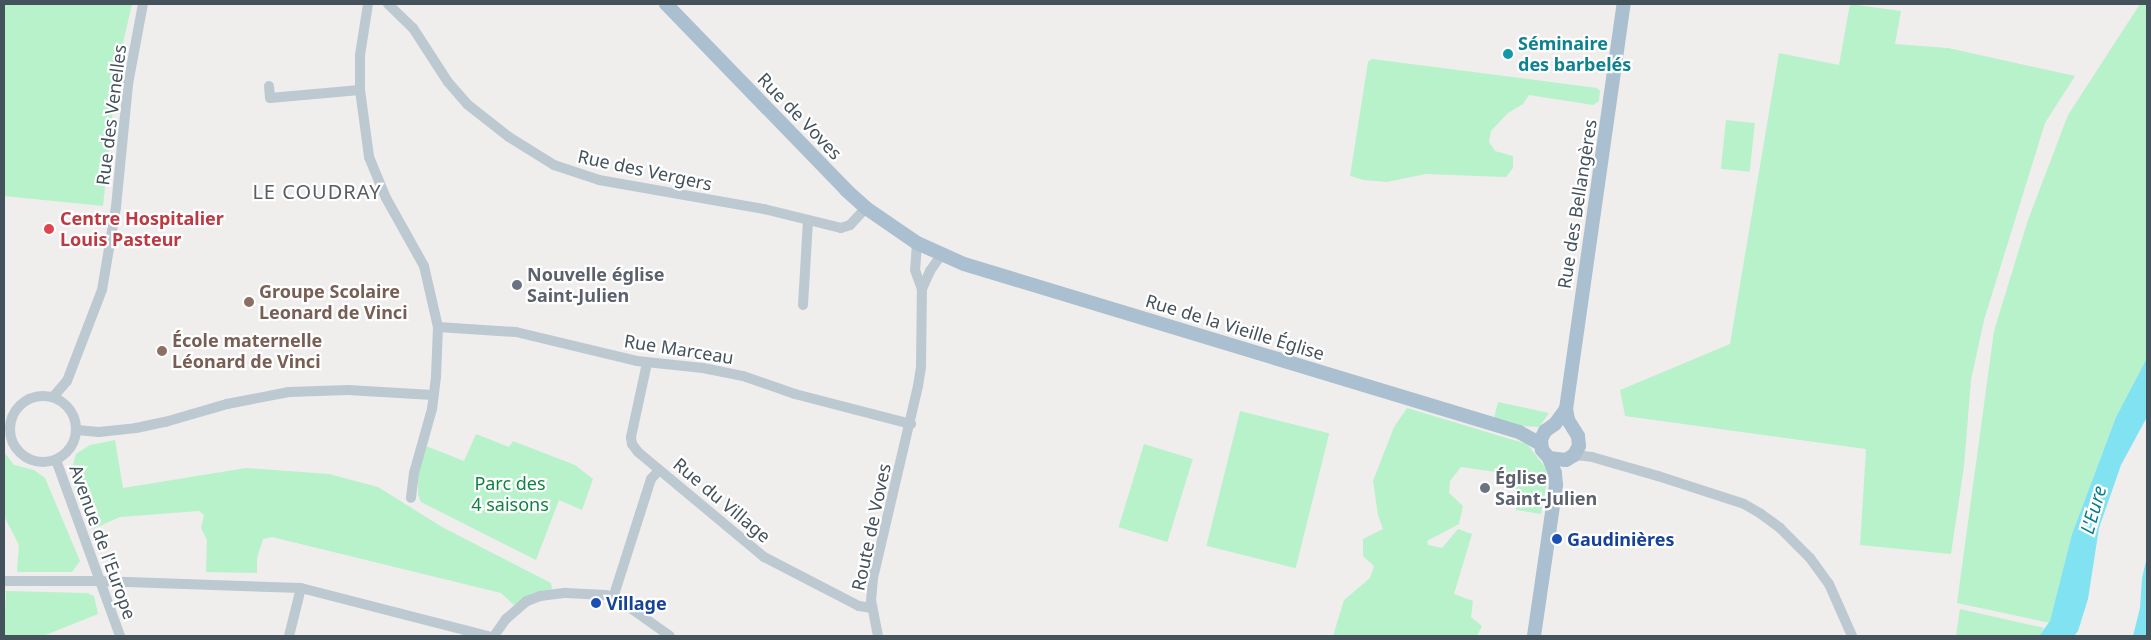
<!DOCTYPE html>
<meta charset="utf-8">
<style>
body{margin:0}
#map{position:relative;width:2151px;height:640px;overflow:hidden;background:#f0eded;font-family:"Noto Sans",sans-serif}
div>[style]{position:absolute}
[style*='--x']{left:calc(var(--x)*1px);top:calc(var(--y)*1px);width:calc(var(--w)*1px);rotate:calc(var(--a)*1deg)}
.green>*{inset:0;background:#b7f2ca;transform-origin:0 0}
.water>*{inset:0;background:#81e2f2}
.minor>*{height:10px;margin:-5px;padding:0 5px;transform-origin:5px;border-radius:5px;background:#bcc9d1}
.minor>.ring{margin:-5px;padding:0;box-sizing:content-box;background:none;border:10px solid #bcc9d1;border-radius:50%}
.major>*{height:14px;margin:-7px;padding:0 7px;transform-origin:7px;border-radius:7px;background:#aabfcf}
.dots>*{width:14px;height:14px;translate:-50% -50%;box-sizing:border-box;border:2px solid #fff;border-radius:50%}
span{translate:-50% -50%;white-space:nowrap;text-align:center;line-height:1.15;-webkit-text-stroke:4.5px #fff;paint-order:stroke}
.culture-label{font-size:18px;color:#0d838f;font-weight:700}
.left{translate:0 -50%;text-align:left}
.street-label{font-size:18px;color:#44525c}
.health-label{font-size:18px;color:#be3a42;font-weight:700}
.worship-label{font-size:18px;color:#5b616d;font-weight:700}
.education-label{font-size:18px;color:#785e54;font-weight:700}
.park-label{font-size:18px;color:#0f8342}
.transit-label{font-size:18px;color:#164399;font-weight:700}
.water-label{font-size:19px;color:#047d92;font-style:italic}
.quarter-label{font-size:20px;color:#595e63;letter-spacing:1px}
.frame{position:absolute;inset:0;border:5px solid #44525c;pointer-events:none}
</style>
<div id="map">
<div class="green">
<div style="clip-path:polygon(4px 4px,132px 4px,117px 69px,103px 206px,4px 196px)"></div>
<div style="clip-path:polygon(1850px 4px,1901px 11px,1895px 44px,1948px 48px,2075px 76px,2045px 123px,1984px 320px,1971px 380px,1964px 466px,1951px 554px,1860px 545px,1866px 449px,1625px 416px,1620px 390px,1730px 344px,1779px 53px,1839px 65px)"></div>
<div style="clip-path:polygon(2140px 4px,2147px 4px,2147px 358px,2116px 417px,2072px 534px,2050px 623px,1957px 603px,1994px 331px,2028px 220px,2068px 115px)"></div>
<div style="clip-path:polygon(1372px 59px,1597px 88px,1600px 91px,1599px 101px,1593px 105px,1529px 95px,1523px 104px,1508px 113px,1491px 131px,1489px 142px,1495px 151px,1513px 156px,1513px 168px,1506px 177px,1425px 174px,1387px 182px,1364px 180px,1350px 176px,1368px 62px)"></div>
<div style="left:1726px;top:120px;width:29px;height:49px;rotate:6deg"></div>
<div style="clip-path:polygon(1498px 402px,1549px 413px,1539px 427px,1522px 426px,1494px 418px)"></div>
<div style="clip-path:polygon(1407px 408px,1527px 444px,1549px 472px,1541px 514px,1516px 510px,1516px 489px,1496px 472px,1461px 467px,1450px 481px,1449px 493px,1463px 506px,1459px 524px,1427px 541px,1428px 545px,1442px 548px,1458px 529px,1472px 534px,1454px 594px,1473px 601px,1471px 617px,1482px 626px,1477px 636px,1333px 636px,1344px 600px,1370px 578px,1374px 566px,1363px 556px,1363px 539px,1383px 529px,1378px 515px,1373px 481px,1394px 427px)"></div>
<div style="left:1240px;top:411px;width:92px;height:139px;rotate:14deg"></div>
<div style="clip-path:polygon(476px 434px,509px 447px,513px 441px,575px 465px,593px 479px,582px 510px,559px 500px,536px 560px,421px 502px,418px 495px,418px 471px,426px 446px,464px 461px)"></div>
<div style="clip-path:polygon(115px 440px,123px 488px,246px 468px,329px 474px,378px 487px,442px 527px,551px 583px,552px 589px,533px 593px,514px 605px,501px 593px,272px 537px,263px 539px,257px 558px,257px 573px,206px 572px,207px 540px,201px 528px,204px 515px,199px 511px,120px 517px,93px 529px,78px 501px,72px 468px,76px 454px,90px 445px)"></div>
<div style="left:1144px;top:444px;width:51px;height:87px;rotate:17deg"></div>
<div style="clip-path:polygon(4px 452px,14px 465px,34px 470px,45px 478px,80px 561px,72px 572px,17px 572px,19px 545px,4px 516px)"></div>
<div style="clip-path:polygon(6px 591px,87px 593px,94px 596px,98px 614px,43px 636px,4px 636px)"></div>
<div style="clip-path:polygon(1960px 609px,2044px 628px,2039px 636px,1956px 636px)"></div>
</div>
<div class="water">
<div style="clip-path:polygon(2147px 358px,2147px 417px,2121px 465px,2099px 528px,2088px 599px,2078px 631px,2074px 636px,2039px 636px,2050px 621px,2072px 534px,2116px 417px)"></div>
<div style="clip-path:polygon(2147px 557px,2147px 636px,2133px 636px,2140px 608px,2142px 578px)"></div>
</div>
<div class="minor">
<div style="--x:368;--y:4;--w:52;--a:98.9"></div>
<div style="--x:360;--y:55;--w:35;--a:90"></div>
<div style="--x:360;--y:90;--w:68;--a:82.3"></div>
<div style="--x:369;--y:157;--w:44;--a:67.5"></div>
<div style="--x:386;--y:198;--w:78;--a:60.8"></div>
<div style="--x:424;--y:266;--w:63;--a:77.1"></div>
<div style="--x:438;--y:327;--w:50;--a:92.3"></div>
<div style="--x:436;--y:377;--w:32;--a:97"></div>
<div style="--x:432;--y:409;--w:66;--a:105.7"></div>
<div style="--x:414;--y:473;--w:25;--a:97"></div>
<div style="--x:388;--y:4;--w:35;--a:44"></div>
<div style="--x:413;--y:28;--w:64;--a:57.1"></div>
<div style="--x:448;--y:82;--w:29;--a:49"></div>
<div style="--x:467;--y:104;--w:53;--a:38.2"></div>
<div style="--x:509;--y:137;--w:53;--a:31.9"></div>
<div style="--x:554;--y:165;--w:47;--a:18.4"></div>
<div style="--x:599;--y:180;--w:168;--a:10"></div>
<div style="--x:764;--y:209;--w:79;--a:13.9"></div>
<div style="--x:841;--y:228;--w:9;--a:-18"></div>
<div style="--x:850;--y:225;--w:23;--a:-47"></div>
<div style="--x:269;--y:86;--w:12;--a:85"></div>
<div style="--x:270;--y:98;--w:90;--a:-5.1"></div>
<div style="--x:917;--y:243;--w:27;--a:94"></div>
<div style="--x:915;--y:270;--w:20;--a:70"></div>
<div style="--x:803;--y:305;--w:85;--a:-86.6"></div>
<div style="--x:438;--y:327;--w:78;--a:3.7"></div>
<div style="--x:516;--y:332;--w:124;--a:13.5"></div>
<div style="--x:637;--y:361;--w:66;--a:6.1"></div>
<div style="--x:703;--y:368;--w:41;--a:11.3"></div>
<div style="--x:743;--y:376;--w:55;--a:19.1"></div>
<div style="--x:795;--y:394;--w:120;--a:14.5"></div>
<div style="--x:647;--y:363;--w:76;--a:102.2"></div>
<div style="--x:631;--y:437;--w:7;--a:82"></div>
<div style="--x:632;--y:444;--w:10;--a:53"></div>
<div style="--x:638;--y:452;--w:164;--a:39.8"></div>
<div style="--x:764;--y:557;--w:107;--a:27.3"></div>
<div style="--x:859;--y:606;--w:13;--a:9"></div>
<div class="ring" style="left:10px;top:396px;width:56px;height:56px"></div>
<div style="--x:53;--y:397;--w:21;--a:-49"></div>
<div style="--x:67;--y:381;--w:97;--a:-69"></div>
<div style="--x:102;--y:290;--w:84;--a:-80.4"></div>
<div style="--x:116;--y:207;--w:124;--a:-84.4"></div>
<div style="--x:128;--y:84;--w:81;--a:-79.4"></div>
<div style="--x:77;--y:430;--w:22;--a:5"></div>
<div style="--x:99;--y:432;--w:37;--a:-6"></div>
<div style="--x:136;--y:428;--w:30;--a:-12"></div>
<div style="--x:165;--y:422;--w:65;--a:-16.2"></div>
<div style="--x:227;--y:404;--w:63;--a:-11"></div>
<div style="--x:289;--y:392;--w:59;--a:-1.9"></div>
<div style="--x:348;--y:390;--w:85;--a:3.4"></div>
<div style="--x:1574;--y:455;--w:18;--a:6"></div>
<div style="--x:1592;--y:457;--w:69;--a:16.1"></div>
<div style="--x:1658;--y:476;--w:90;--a:18"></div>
<div style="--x:1744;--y:504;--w:20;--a:30"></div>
<div style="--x:1761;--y:514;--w:24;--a:36"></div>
<div style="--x:1780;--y:528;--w:42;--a:45"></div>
<div style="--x:1810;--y:558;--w:32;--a:54"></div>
<div style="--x:1829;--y:584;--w:57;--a:66.1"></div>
<div style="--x:56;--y:460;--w:187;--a:70"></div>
<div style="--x:4;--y:581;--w:95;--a:0"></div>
<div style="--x:99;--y:581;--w:202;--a:2"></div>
<div style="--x:301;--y:588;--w:193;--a:14.4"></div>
<div style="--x:613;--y:598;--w:125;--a:-72.3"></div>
<div style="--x:651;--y:479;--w:12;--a:-48"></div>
<div style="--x:289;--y:636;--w:49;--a:-76"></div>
<div style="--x:494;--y:636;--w:21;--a:-55"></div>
<div style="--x:506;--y:619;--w:28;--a:-41"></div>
<div style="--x:527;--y:601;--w:14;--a:-21"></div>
<div style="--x:540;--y:596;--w:26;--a:-7"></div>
<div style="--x:566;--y:593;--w:40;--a:2.9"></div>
<div style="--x:606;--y:595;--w:14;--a:21"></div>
<div style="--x:619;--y:600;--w:62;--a:35.2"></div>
<div style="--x:878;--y:636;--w:36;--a:-101"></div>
<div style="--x:871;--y:601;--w:23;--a:-85"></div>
<div style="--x:873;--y:578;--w:197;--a:-76.8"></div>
<div style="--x:918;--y:386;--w:20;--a:-81"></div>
<div style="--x:921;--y:366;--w:77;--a:-89.3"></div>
<div style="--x:922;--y:289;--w:20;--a:-66"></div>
<div style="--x:930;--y:271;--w:19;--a:-55"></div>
</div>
<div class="major">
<div style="--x:666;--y:4;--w:259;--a:45.9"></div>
<div style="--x:846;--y:190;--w:27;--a:42"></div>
<div style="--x:866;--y:208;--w:62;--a:34.5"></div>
<div style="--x:917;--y:243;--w:51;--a:24.1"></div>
<div style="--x:964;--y:264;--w:580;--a:16.84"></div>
<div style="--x:1519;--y:432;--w:25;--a:29"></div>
<div style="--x:1549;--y:458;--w:17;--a:7"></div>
<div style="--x:1566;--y:460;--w:9;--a:-32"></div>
<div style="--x:1574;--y:455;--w:10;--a:-61"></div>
<div style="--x:1579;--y:446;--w:10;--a:-96"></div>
<div style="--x:1578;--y:436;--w:19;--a:-122"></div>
<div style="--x:1568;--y:420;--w:11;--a:-100"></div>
<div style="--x:1566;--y:409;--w:409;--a:-81.9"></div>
<div style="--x:1534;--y:636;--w:153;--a:-81.7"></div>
<div style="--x:1556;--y:485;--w:12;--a:-95"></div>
<div style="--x:1555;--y:473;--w:16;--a:-112"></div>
<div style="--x:1549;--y:458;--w:11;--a:-131"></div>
<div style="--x:1542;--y:450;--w:11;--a:-95"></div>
<div style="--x:1541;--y:439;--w:9;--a:-63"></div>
<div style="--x:1545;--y:431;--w:12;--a:-35"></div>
<div style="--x:1555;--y:424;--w:19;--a:-54"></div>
</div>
<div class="dots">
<div style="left:1508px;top:54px;background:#0f9aa8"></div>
<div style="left:49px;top:229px;background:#e0444e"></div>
<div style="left:517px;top:285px;background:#6b7280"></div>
<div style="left:249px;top:302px;background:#8d6e63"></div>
<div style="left:162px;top:351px;background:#8d6e63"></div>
<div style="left:1485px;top:488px;background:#6b7280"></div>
<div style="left:1557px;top:539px;background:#1a4fb4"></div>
<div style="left:596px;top:603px;background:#1a4fb4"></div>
</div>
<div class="culture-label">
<span class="left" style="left:1518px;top:54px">Séminaire<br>des barbelés</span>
</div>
<div class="street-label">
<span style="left:111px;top:115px;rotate:-83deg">Rue des Venelles</span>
<span style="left:800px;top:116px;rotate:46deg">Rue de Voves</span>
<span style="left:645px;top:170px;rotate:12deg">Rue des Vergers</span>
<span style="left:1577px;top:204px;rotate:-81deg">Rue des Bellangères</span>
<span style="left:1235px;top:327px;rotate:17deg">Rue de la Vieille Église</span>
<span style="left:679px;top:349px;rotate:9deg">Rue Marceau</span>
<span style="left:722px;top:500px;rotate:40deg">Rue du Village</span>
<span style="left:871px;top:527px;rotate:-78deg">Route de Voves</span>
<span style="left:103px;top:542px;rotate:70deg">Avenue de l'Europe</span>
</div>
<div class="health-label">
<span class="left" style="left:60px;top:229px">Centre Hospitalier<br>Louis Pasteur</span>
</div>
<div class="worship-label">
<span class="left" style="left:527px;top:285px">Nouvelle église<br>Saint-Julien</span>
<span class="left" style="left:1495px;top:488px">Église<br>Saint-Julien</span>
</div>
<div class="education-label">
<span class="left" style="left:259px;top:302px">Groupe Scolaire<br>Leonard de Vinci</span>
<span class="left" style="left:172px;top:351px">École maternelle<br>Léonard de Vinci</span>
</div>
<div class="park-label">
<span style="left:510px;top:494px">Parc des<br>4 saisons</span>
</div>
<div class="transit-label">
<span class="left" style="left:1567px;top:539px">Gaudinières</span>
<span class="left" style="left:606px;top:603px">Village</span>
</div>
<div class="water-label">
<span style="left:2094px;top:510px;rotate:-74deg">L'Eure</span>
</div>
<div class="quarter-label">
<span style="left:317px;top:191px">LE COUDRAY</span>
</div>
<div class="frame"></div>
</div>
